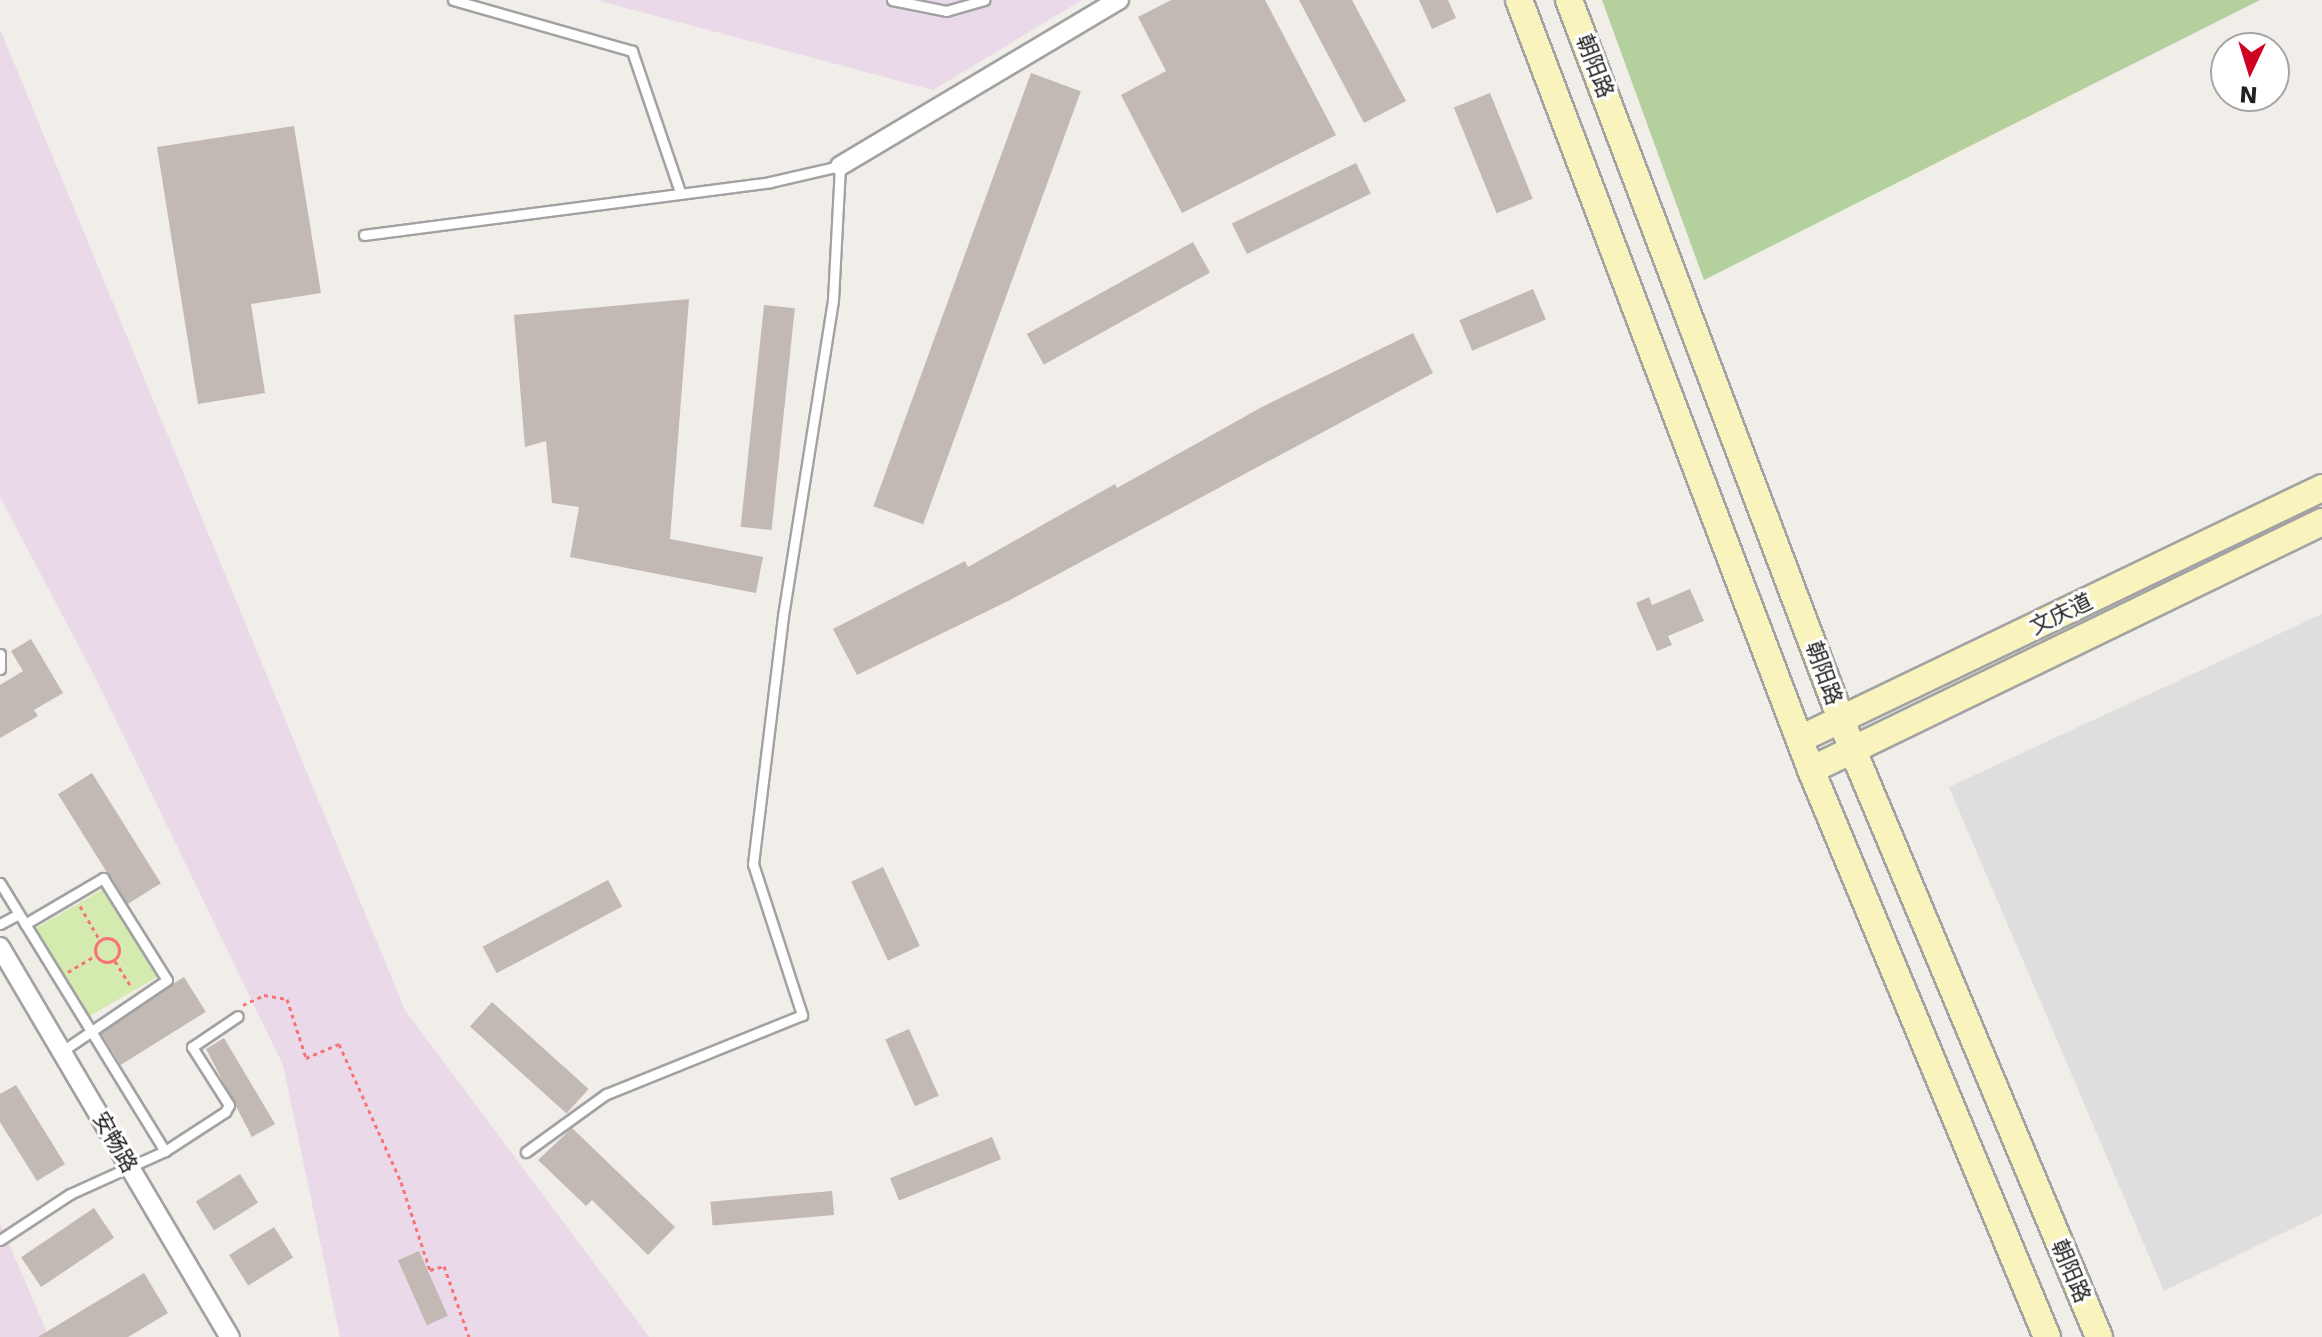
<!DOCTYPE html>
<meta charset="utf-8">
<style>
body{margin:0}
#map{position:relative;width:2322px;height:1337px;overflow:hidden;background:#f1ede8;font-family:"DejaVu Sans","Noto Sans SC",sans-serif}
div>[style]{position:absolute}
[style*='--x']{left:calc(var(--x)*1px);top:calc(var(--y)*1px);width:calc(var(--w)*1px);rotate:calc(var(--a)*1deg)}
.residential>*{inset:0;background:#dfdede}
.industrial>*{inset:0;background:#eadae9}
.grass>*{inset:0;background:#d5eaaf;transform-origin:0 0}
.forest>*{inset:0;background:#b3d09d}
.building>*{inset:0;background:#c2b8b4;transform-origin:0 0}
.path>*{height:3px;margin-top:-1.5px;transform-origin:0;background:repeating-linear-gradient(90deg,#f87278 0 4px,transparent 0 8px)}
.path>.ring{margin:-1.5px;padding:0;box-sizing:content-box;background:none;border:3px solid #f87278;border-radius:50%}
.roads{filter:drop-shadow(2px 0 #a2a2a2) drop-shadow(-2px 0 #a2a2a2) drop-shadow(0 2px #a2a2a2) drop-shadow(0 -2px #a2a2a2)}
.service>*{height:9px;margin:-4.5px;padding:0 4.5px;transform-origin:4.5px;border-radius:4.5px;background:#fff}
.minor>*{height:18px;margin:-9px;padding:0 9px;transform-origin:9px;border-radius:9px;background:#fff}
.secondary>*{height:26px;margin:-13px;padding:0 13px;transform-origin:13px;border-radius:13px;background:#f9f3be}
span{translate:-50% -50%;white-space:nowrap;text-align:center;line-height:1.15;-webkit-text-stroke:6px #fff;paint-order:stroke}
.street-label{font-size:22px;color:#212121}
.north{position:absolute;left:2210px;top:32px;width:80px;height:80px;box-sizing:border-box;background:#fff;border:2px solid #a6a6a6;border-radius:50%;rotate:184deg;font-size:22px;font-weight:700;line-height:32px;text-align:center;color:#212121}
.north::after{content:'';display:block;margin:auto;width:28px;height:36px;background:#d00221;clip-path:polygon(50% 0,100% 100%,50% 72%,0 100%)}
</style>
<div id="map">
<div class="residential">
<div style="clip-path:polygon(2322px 614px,2322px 1214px,2164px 1291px,1949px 787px)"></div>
</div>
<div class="industrial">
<div style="clip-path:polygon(596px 0,1082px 0,933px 90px)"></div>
<div style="clip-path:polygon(0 29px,405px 1010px,649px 1337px,340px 1337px,283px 1065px,96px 679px,0 497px)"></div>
<div style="clip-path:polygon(0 1223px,49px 1337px,0 1337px)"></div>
</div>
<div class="grass">
<div style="left:107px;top:887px;width:103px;height:86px;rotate:60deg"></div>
</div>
<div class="forest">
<div style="clip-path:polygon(1602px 0,2260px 0,1704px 280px)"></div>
</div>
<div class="building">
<div style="clip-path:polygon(1171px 0,1265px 0,1336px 135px,1182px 213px,1121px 95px,1166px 71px,1138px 17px)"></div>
<div style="clip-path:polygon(1299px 0,1352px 0,1406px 101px,1364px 123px)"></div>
<div style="clip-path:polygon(1419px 0,1448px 0,1456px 18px,1432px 29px)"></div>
<div style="left:1031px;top:73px;width:53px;height:461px;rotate:20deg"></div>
<div style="left:1490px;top:93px;width:114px;height:39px;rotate:68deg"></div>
<div style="clip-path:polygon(294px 126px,321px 293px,251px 304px,265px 393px,198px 404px,157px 147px)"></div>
<div style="left:1356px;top:163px;width:34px;height:138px;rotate:64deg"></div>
<div style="left:1193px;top:242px;width:35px;height:190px;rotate:61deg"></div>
<div style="left:1533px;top:289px;width:33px;height:80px;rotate:67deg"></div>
<div style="clip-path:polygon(689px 299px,670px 539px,763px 557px,756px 593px,570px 557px,579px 507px,552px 503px,546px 441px,525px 447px,514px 315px)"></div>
<div style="left:764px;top:305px;width:31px;height:223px;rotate:6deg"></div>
<div style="clip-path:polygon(1413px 333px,1433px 373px,1008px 601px,857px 675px,833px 629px,965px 561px,968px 567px,1115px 484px,1117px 488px,1262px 407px)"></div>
<div style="clip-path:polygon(1690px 589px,1704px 621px,1668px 636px,1672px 645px,1657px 651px,1636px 603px,1649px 597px,1652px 605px)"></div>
<div style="clip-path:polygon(31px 639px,63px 693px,34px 710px,38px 716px,0 738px,0 685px,23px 671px,11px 651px)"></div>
<div style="left:92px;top:773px;width:130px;height:40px;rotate:58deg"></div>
<div style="left:883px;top:867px;width:87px;height:35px;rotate:65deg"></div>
<div style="left:608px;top:880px;width:30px;height:142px;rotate:62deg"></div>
<div style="left:184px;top:977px;width:41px;height:100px;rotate:58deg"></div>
<div style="left:492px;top:1002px;width:130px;height:33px;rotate:42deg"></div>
<div style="left:909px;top:1029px;width:73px;height:26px;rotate:66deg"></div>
<div style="clip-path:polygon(224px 1038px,275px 1124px,252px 1137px,206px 1049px)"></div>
<div style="clip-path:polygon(16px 1085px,65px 1164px,37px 1181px,0 1122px,0 1094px)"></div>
<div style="clip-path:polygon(572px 1128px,675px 1227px,648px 1255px,592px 1200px,586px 1206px,538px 1160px)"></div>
<div style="left:992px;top:1137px;width:24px;height:110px;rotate:68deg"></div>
<div style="left:240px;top:1174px;width:34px;height:52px;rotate:58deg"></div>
<div style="left:832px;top:1191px;width:24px;height:122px;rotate:85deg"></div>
<div style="left:94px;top:1208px;width:36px;height:88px;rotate:56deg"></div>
<div style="left:274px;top:1227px;width:36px;height:53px;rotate:58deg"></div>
<div style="left:419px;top:1251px;width:71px;height:23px;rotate:66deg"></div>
<div style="clip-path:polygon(144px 1273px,168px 1313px,128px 1337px,38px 1337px)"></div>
</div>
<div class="path">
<div style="--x:80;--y:906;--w:39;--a:60"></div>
<div class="ring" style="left:95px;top:938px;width:21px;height:21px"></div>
<div style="--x:115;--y:961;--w:32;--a:58"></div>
<div style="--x:68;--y:972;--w:33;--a:-31"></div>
<div style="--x:243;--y:1005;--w:23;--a:-25"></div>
<div style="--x:264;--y:995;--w:23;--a:10"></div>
<div style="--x:287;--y:999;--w:62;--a:72.1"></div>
<div style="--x:306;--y:1058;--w:36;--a:-23"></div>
<div style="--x:339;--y:1044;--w:151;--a:65.8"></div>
<div style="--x:401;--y:1182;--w:93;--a:71.8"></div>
<div style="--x:430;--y:1270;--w:15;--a:-16"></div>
<div style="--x:444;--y:1266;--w:75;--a:70.6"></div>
</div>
<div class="roads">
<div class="service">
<div style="--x:453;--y:0;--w:186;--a:15.9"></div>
<div style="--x:632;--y:51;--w:149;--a:71.2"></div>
<div style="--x:892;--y:0;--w:55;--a:11.5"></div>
<div style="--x:946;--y:11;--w:40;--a:-16"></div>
<div style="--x:364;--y:235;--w:409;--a:-7.4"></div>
<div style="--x:770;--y:182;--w:72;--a:-12.9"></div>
<div style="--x:840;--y:166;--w:134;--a:93"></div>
<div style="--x:833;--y:300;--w:320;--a:99"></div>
<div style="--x:783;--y:616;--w:250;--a:96.9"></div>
<div style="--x:753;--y:864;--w:159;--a:72"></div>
<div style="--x:802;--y:1015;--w:211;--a:158"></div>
<div style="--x:606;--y:1094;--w:99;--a:144.1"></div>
<div style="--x:0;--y:654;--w:15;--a:90"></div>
<div style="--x:0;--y:883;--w:315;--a:58.4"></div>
<div style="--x:0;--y:924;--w:21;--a:-28"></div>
<div style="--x:25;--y:924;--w:91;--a:-30.5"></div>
<div style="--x:103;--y:878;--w:120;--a:57.9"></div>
<div style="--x:167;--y:980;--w:127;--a:145.9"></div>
<div style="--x:0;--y:1240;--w:84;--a:-33.3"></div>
<div style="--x:70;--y:1194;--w:104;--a:-24.4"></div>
<div style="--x:165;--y:1151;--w:72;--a:-33"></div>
<div style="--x:225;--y:1112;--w:8;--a:-60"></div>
<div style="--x:229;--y:1105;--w:69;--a:-122.5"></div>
<div style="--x:192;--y:1047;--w:55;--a:-34"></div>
</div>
<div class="minor">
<div style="--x:840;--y:166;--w:325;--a:-30.8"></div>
<div style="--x:0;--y:947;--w:453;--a:59.5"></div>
</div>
<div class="secondary">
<div style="--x:1519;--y:0;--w:824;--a:69.23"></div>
<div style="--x:1811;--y:770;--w:614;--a:67.4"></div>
<div style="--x:1569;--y:0;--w:800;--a:69.28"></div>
<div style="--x:1852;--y:748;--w:639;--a:67.25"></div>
<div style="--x:1800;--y:739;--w:579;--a:-25.68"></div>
<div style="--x:1811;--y:770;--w:568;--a:-25.89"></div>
</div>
</div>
<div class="street-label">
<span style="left:1595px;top:66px;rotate:69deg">朝阳路</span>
<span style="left:2061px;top:614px;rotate:-26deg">文庆道</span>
<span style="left:1824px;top:673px;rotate:70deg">朝阳路</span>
<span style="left:115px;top:1142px;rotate:60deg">安畅路</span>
<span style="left:2071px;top:1271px;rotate:67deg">朝阳路</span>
</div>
<div class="north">N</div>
</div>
